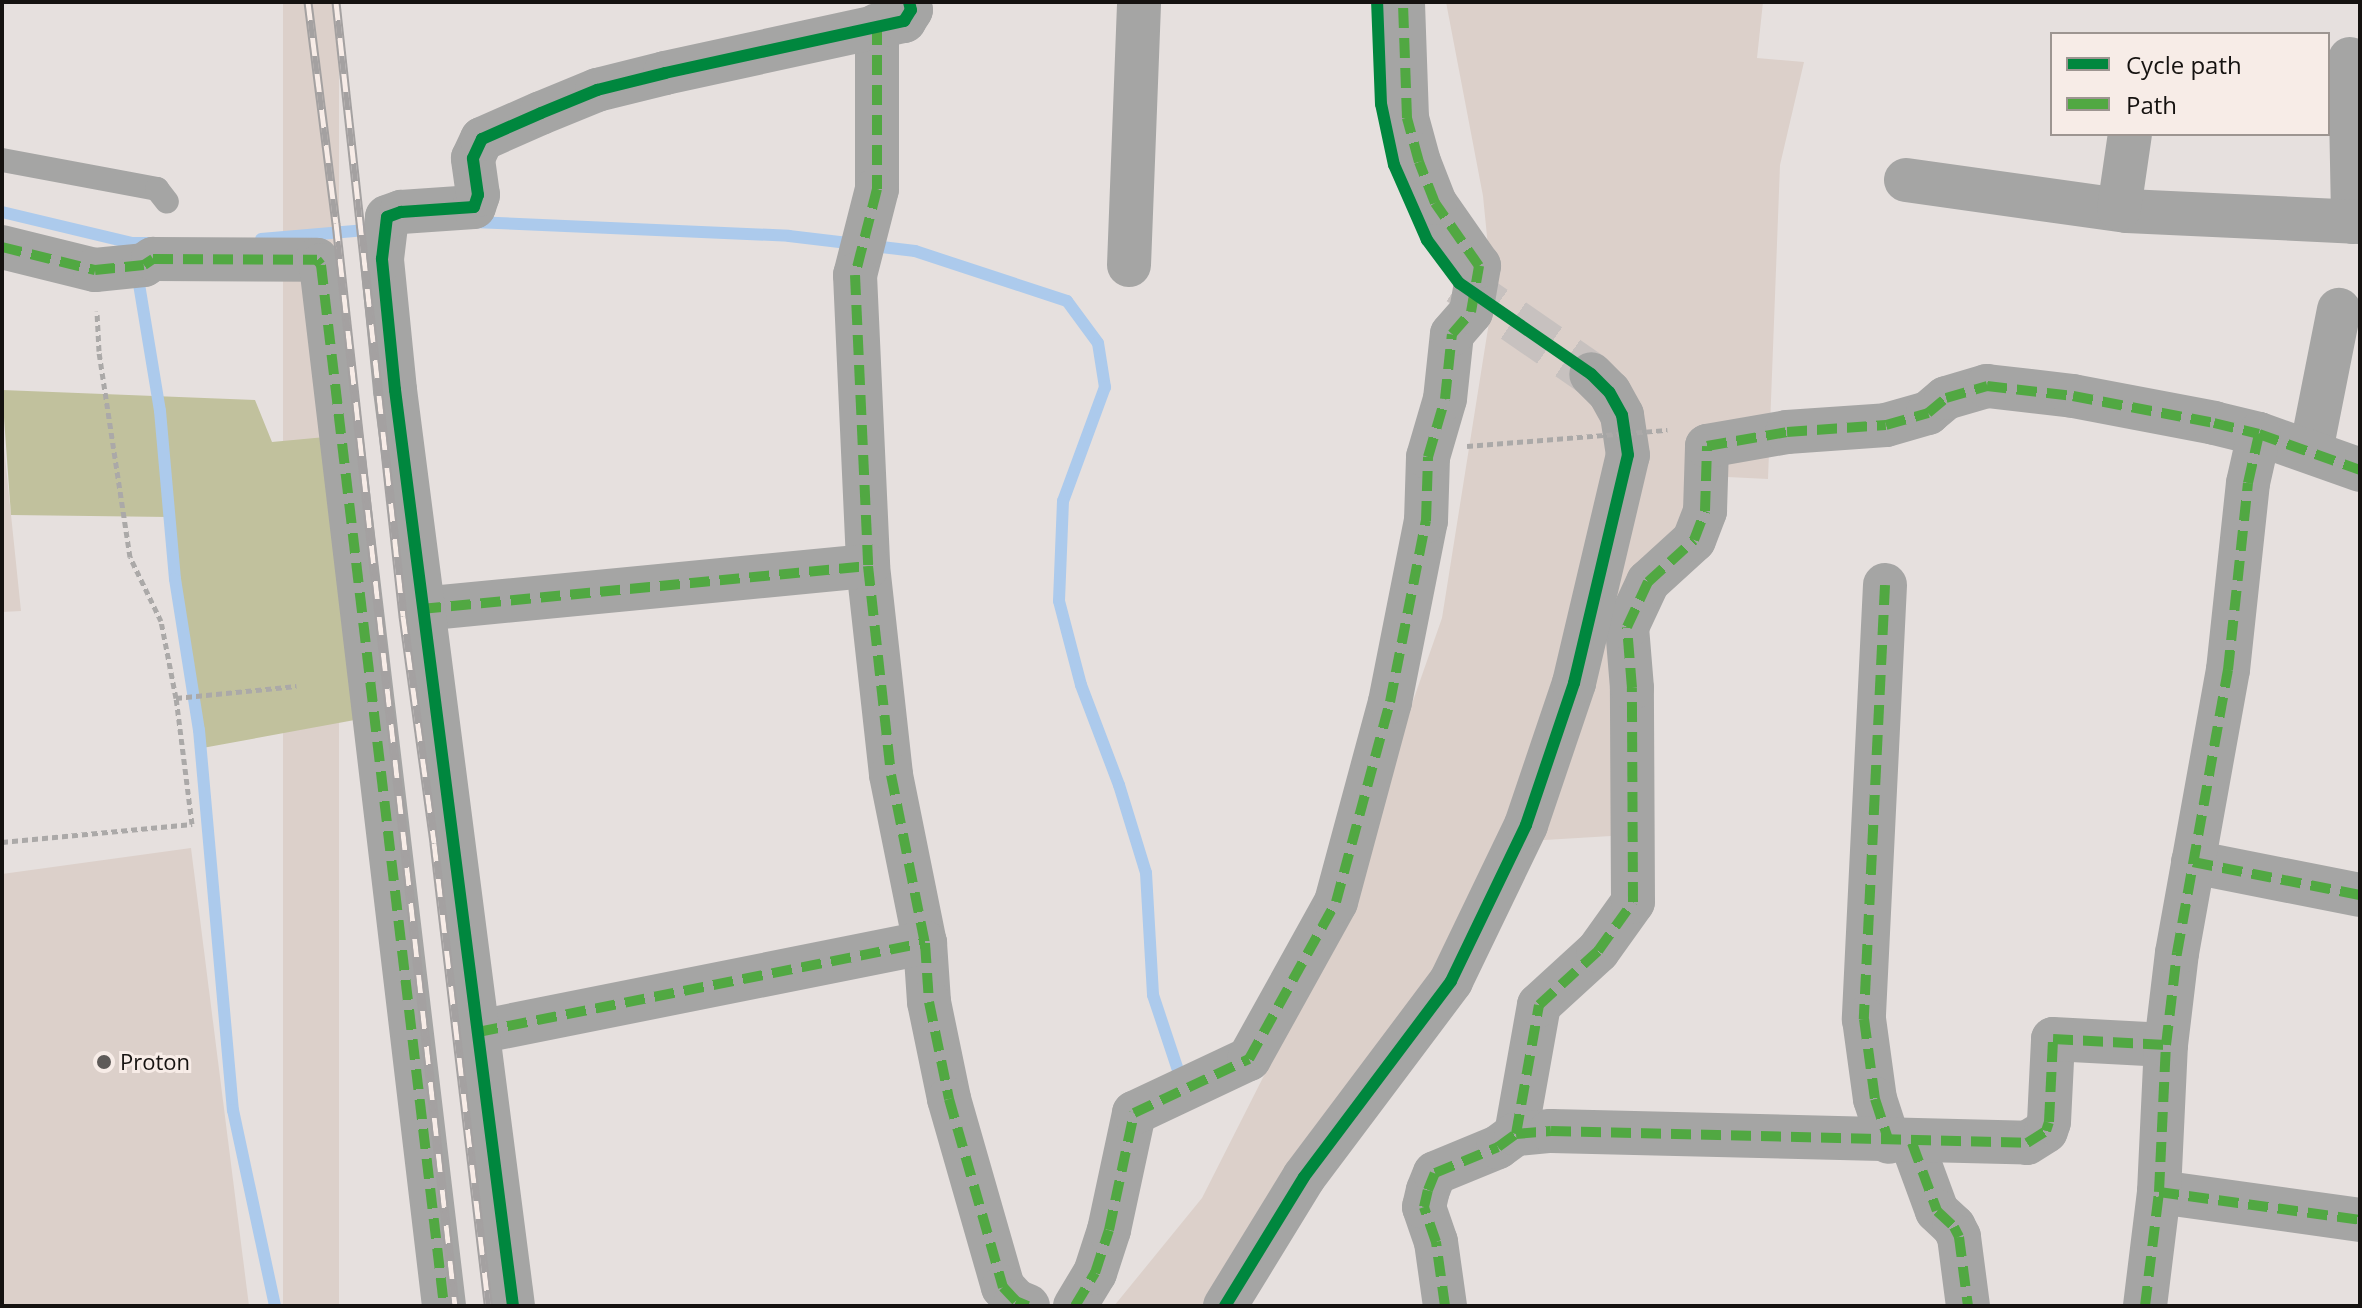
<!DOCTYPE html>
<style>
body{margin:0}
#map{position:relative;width:2362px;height:1308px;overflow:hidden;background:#e6e0de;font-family:"Open Sans",sans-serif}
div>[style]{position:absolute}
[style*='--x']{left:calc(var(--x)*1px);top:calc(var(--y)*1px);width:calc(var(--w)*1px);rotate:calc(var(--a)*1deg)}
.built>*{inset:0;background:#dcd0ca;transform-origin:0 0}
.forest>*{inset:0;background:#c1c19d}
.stream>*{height:12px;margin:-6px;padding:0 6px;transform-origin:6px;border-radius:6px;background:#accaec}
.street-tunnel>*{height:44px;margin-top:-22px;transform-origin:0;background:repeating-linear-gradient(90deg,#c7c1bf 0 44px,transparent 0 66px)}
.path>*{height:5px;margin-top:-2.5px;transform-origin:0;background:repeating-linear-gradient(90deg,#aba9a8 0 6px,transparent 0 10px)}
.lane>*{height:24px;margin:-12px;padding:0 12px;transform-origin:12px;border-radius:12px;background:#a5a5a4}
.street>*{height:44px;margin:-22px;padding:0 22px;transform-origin:22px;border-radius:22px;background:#a5a5a4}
.rail>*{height:9px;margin-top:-4.5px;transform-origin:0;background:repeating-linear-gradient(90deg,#f7ece7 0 18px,#a4a1a1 0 36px);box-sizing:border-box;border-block:2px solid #a4a1a1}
.path-bridge>*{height:5px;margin-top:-2.5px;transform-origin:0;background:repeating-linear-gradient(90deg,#aba9a8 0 6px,transparent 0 10px)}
.quiet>*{height:10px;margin-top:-5px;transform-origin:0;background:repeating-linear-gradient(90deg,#51a842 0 20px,transparent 0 30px)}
.cycleway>*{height:12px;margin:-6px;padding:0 6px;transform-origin:6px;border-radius:6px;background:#00873e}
.dots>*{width:22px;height:22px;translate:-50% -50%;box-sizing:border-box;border:4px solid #f7ece7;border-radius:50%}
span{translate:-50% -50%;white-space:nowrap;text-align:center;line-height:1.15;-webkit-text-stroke:6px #f7ece7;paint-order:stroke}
.poi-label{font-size:22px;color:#151210}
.left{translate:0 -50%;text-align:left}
.frame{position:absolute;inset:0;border:4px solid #151210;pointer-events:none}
.legend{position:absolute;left:2050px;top:32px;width:280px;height:104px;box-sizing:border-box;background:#f7ece7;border:2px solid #9d9591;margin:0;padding:10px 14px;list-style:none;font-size:24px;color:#151210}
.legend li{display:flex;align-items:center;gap:16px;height:40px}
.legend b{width:40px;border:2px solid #9d9591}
</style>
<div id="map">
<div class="built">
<div style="left:283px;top:2px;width:56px;height:1314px"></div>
<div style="clip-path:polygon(1446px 2px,1763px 2px,1757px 58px,1804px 62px,1780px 165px,1768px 479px,1687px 475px,1680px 551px,1622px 602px,1611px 836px,1510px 842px,1449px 992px,1222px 1306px,1114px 1306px,1202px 1198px,1322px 961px,1442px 618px,1493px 297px,1483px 196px)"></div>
<div style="clip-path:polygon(2px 428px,21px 611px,2px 612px)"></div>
<div style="clip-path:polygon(191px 848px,249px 1306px,2px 1306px,2px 874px)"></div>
</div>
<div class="forest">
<div style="clip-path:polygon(2px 390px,255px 400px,272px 442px,336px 436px,371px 717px,197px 749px,169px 517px,11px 515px)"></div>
</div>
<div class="stream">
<div style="--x:2;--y:212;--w:134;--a:13.4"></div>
<div style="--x:132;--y:243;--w:19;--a:0"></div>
<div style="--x:473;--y:222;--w:316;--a:2.5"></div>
<div style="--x:789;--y:236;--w:127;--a:6.8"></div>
<div style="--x:915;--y:251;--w:160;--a:18.2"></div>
<div style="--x:1067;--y:301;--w:52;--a:53.6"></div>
<div style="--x:1098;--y:343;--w:45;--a:81"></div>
<div style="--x:1105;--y:387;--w:121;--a:110.2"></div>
<div style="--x:1063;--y:501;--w:100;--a:92.3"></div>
<div style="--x:1059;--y:601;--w:87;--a:75.3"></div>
<div style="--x:1081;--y:685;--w:107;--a:69.2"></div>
<div style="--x:1119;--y:785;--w:92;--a:72.9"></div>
<div style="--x:1146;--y:873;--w:122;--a:86.7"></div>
<div style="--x:1153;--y:995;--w:92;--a:71.6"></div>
<div style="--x:261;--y:239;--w:117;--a:-4.9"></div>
<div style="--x:137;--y:272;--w:141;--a:80.6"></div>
<div style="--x:160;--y:411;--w:169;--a:84.9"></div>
<div style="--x:175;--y:579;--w:153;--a:81"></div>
<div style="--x:199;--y:730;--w:382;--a:84.9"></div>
<div style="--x:233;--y:1110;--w:200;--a:77.9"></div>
</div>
<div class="street-tunnel">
<div style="--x:1459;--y:283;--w:160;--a:34.6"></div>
</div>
<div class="path">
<div style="--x:176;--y:698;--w:121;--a:-5.7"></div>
<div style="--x:2;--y:842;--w:191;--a:-5.4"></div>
<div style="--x:192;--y:824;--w:127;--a:-97.2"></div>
<div style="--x:176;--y:698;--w:78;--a:-101"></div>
<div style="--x:161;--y:621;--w:71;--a:-115.8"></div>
<div style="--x:130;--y:557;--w:208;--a:-98.6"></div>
<div style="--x:99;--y:351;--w:40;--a:-92.9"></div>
</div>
<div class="lane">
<div style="--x:2;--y:160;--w:158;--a:10.6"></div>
<div style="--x:157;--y:189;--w:16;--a:52"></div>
</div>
<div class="street">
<div style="--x:877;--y:25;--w:164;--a:90"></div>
<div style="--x:877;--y:189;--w:89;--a:104.3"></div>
<div style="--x:855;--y:275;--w:291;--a:87.4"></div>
<div style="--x:868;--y:566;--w:210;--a:83.7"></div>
<div style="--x:891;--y:775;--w:171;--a:78.6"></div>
<div style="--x:925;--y:943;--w:59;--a:86.1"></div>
<div style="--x:929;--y:1002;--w:99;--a:78.3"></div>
<div style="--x:949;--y:1099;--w:196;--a:74"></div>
<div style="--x:1003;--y:1287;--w:19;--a:47"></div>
<div style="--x:1016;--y:1301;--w:13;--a:23"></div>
<div style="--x:2350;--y:59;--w:163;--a:88.9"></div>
<div style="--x:1906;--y:180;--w:223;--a:8"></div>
<div style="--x:2127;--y:211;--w:233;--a:2.7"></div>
<div style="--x:2119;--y:209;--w:76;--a:-81.7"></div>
<div style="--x:2;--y:247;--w:96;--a:13.9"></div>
<div style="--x:95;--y:270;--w:49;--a:-5.8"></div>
<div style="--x:144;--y:265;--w:11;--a:-34"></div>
<div style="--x:153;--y:259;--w:164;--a:0.3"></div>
<div style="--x:317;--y:260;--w:6;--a:51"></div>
<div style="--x:321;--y:265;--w:1048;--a:83.26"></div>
<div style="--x:1129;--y:265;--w:263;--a:-87.8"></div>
<div style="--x:2311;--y:451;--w:144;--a:-78.8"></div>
<div style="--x:1885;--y:585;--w:435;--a:92.8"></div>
<div style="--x:1864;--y:1019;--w:81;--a:82.2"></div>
<div style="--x:1875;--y:1099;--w:45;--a:72"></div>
<div style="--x:421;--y:609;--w:449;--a:-5.5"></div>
<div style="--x:2193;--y:862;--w:170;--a:11.2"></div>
<div style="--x:478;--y:1032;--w:456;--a:-11.3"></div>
<div style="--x:1516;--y:1134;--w:131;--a:-79.9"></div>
<div style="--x:1539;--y:1005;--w:80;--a:-42.5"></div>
<div style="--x:1598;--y:951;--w:60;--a:-54.5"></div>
<div style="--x:1633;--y:902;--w:214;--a:-90.3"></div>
<div style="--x:1632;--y:688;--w:61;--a:-94.7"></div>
<div style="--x:1627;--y:627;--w:50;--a:-65"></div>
<div style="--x:1648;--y:582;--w:62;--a:-42.4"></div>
<div style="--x:1694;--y:540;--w:31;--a:-69"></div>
<div style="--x:1705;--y:511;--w:65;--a:-88.2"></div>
<div style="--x:1707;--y:446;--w:81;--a:-9.9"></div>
<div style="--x:1787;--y:432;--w:99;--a:-4"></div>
<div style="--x:1886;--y:425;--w:44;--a:-15.9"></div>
<div style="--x:1928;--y:413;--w:23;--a:-40"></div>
<div style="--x:1946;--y:398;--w:43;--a:-16.3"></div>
<div style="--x:1987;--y:386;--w:87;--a:6.6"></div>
<div style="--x:2073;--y:396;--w:144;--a:10.8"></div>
<div style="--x:2214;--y:423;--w:46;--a:13.7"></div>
<div style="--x:2259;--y:434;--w:107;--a:19.6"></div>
<div style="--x:1912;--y:1143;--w:72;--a:69.8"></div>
<div style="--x:1937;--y:1211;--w:23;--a:43"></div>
<div style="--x:1954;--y:1227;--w:11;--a:63"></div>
<div style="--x:1959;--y:1237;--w:70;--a:82.6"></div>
<div style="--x:2159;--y:1192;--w:203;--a:7.9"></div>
<div style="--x:513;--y:1306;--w:924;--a:-97.34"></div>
<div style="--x:395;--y:390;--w:132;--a:-95.7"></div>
<div style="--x:382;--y:259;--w:42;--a:-83.2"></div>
<div style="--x:387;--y:217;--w:15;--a:-20"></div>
<div style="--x:401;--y:212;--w:73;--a:-3.9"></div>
<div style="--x:474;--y:207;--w:13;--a:-72"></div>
<div style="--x:478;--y:195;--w:37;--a:-98"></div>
<div style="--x:473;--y:158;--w:21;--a:-65"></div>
<div style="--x:482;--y:139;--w:64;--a:-23.8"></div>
<div style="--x:541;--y:113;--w:61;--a:-22.3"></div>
<div style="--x:597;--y:90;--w:70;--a:-14"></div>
<div style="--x:665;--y:73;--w:245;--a:-12.3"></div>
<div style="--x:904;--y:21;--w:13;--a:-58"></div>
<div style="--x:911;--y:10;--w:8;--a:-104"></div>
<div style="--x:1075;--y:1306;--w:39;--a:-59"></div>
<div style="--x:1095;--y:1273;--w:45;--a:-72"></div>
<div style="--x:1109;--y:1230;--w:120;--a:-77.9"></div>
<div style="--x:1134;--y:1113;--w:127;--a:-25.2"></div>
<div style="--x:1249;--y:1059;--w:179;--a:-61"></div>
<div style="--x:1336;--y:902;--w:207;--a:-74.9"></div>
<div style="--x:1390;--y:702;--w:185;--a:-78.8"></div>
<div style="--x:1426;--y:521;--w:64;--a:-88.2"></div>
<div style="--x:1428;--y:457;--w:60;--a:-73.7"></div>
<div style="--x:1445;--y:399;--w:65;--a:-83.9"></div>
<div style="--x:1452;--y:334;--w:29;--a:-49"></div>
<div style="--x:1471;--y:312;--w:47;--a:-80.1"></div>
<div style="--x:1479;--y:266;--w:77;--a:-124.9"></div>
<div style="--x:1435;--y:203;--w:44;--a:-111.3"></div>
<div style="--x:1419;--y:162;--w:46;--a:-105.3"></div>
<div style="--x:1407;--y:118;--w:116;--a:-92"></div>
<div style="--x:1225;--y:1306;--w:151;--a:-58.5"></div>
<div style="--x:1304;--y:1177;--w:245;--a:-53.1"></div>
<div style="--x:1451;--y:981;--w:173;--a:-64.3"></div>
<div style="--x:1526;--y:825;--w:150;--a:-71.3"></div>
<div style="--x:1574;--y:683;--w:234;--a:-76.7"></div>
<div style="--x:1628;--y:455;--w:40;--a:-98.5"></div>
<div style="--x:1622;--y:415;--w:26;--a:-119"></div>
<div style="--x:1609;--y:392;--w:25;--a:-135"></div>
<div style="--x:1445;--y:1306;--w:65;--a:-98"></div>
<div style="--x:1436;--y:1242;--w:37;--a:-109"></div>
<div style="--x:1424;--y:1207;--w:17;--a:-77"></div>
<div style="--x:1428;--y:1190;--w:18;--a:-68"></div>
<div style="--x:1435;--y:1173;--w:68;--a:-22.4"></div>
<div style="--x:1498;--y:1147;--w:22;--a:-36"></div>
<div style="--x:1516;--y:1134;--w:35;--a:-5"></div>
<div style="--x:1551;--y:1131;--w:476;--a:1.4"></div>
<div style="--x:2027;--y:1143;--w:22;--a:-32"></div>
<div style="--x:2046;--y:1131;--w:9;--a:-72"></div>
<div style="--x:2049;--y:1122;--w:83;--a:-87.2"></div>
<div style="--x:2053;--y:1039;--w:113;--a:3"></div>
<div style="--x:2145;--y:1306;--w:115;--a:-83"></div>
<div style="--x:2159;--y:1192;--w:147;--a:-87.3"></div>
<div style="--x:2166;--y:1045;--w:93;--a:-83.2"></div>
<div style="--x:2177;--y:953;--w:288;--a:-79.8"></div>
<div style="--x:2228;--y:670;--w:188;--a:-83.9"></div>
<div style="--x:2248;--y:483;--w:50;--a:-77.3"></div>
</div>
<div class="rail">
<div style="--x:308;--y:2;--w:223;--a:82.8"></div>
<div style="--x:336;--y:223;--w:1090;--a:83.73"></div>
<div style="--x:336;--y:2;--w:618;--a:83.77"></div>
<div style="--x:403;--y:616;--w:229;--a:82.2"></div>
<div style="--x:434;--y:843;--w:466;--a:83.3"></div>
</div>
<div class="path-bridge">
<div style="--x:1467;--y:446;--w:201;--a:-4.6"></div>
</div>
<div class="quiet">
<div style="--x:877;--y:25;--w:164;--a:90"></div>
<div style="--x:877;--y:189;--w:89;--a:104.3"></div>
<div style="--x:855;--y:275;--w:291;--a:87.4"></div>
<div style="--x:868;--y:566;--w:210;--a:83.7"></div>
<div style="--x:891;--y:775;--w:171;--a:78.6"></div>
<div style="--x:925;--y:943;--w:59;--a:86.1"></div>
<div style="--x:929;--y:1002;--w:99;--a:78.3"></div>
<div style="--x:949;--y:1099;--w:196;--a:74"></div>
<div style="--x:1003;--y:1287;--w:19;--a:47"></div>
<div style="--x:1016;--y:1301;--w:13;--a:23"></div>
<div style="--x:2;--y:247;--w:96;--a:13.9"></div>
<div style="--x:95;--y:270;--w:49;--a:-5.8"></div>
<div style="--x:144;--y:265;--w:11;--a:-34"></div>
<div style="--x:153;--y:259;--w:164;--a:0.3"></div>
<div style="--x:317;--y:260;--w:6;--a:51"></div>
<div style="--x:321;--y:265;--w:1048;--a:83.26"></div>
<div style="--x:1885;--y:585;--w:435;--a:92.8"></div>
<div style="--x:1864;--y:1019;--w:81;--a:82.2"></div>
<div style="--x:1875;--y:1099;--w:45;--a:72"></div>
<div style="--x:421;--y:609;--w:449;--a:-5.5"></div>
<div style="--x:2193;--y:862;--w:170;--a:11.2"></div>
<div style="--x:478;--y:1032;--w:456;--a:-11.3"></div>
<div style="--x:1516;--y:1134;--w:131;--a:-79.9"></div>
<div style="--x:1539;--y:1005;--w:80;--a:-42.5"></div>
<div style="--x:1598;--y:951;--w:60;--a:-54.5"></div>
<div style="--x:1633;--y:902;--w:214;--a:-90.3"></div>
<div style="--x:1632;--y:688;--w:61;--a:-94.7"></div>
<div style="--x:1627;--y:627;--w:50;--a:-65"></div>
<div style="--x:1648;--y:582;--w:62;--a:-42.4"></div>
<div style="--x:1694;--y:540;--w:31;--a:-69"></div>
<div style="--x:1705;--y:511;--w:65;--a:-88.2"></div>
<div style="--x:1707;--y:446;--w:81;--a:-9.9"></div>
<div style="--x:1787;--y:432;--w:99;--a:-4"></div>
<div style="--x:1886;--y:425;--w:44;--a:-15.9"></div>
<div style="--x:1928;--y:413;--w:23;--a:-40"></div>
<div style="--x:1946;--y:398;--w:43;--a:-16.3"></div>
<div style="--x:1987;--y:386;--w:87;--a:6.6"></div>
<div style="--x:2073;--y:396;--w:144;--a:10.8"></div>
<div style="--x:2214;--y:423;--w:46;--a:13.7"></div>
<div style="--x:2259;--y:434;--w:107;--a:19.6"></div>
<div style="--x:1912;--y:1143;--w:72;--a:69.8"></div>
<div style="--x:1937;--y:1211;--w:23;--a:43"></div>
<div style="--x:1954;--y:1227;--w:11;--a:63"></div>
<div style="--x:1959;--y:1237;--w:70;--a:82.6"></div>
<div style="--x:2159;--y:1192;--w:203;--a:7.9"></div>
<div style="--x:1075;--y:1306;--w:39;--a:-59"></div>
<div style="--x:1095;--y:1273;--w:45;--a:-72"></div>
<div style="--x:1109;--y:1230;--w:120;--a:-77.9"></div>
<div style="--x:1134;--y:1113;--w:127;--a:-25.2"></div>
<div style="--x:1249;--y:1059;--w:179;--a:-61"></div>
<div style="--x:1336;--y:902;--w:207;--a:-74.9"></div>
<div style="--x:1390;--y:702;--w:185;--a:-78.8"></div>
<div style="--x:1426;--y:521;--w:64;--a:-88.2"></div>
<div style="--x:1428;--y:457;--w:60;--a:-73.7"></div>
<div style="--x:1445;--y:399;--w:65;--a:-83.9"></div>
<div style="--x:1452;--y:334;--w:29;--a:-49"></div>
<div style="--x:1471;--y:312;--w:47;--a:-80.1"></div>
<div style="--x:1479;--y:266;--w:77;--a:-124.9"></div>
<div style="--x:1435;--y:203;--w:44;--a:-111.3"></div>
<div style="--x:1419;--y:162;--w:46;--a:-105.3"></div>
<div style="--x:1407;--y:118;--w:116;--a:-92"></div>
<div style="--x:1445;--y:1306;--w:65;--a:-98"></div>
<div style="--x:1436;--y:1242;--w:37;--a:-109"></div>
<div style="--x:1424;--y:1207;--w:17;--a:-77"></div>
<div style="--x:1428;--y:1190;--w:18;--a:-68"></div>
<div style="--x:1435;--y:1173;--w:68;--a:-22.4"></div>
<div style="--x:1498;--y:1147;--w:22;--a:-36"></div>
<div style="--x:1516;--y:1134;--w:35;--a:-5"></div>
<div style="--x:1551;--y:1131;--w:476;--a:1.4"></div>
<div style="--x:2027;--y:1143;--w:22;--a:-32"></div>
<div style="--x:2046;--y:1131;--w:9;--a:-72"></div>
<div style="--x:2049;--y:1122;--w:83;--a:-87.2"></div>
<div style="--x:2053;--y:1039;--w:113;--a:3"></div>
<div style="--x:2145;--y:1306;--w:115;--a:-83"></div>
<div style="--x:2159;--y:1192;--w:147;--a:-87.3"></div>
<div style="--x:2166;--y:1045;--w:93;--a:-83.2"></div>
<div style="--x:2177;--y:953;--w:288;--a:-79.8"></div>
<div style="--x:2228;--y:670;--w:188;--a:-83.9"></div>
<div style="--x:2248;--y:483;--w:50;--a:-77.3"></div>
</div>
<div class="cycleway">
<div style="--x:513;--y:1306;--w:924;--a:-97.34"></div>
<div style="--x:395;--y:390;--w:132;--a:-95.7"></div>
<div style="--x:382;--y:259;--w:42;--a:-83.2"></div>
<div style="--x:387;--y:217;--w:15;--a:-20"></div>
<div style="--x:401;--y:212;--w:73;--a:-3.9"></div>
<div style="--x:474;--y:207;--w:13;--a:-72"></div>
<div style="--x:478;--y:195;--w:37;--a:-98"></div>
<div style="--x:473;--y:158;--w:21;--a:-65"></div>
<div style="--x:482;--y:139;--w:64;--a:-23.8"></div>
<div style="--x:541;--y:113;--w:61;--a:-22.3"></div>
<div style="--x:597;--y:90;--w:70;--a:-14"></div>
<div style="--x:665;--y:73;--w:245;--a:-12.3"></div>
<div style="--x:904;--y:21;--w:13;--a:-58"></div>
<div style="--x:911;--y:10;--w:8;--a:-104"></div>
<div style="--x:1225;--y:1306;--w:151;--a:-58.5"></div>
<div style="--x:1304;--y:1177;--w:245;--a:-53.1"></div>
<div style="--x:1451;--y:981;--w:173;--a:-64.3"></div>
<div style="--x:1526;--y:825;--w:150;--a:-71.3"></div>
<div style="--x:1574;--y:683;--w:234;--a:-76.7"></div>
<div style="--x:1628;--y:455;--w:40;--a:-98.5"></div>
<div style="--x:1622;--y:415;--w:26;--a:-119"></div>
<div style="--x:1609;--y:392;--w:25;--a:-135"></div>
<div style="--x:1591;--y:374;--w:160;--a:-145.4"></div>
<div style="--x:1459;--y:283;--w:54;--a:-126.7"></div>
<div style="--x:1427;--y:240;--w:82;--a:-113.7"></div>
<div style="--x:1394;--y:165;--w:62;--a:-102"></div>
<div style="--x:1381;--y:104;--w:102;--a:-92.2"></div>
</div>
<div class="dots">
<div style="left:104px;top:1062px;background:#5e5a58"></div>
</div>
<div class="poi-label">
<span class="left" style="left:120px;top:1062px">Proton</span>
</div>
<div class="frame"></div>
<ul class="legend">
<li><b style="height:10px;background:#00873e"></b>Cycle path</li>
<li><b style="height:10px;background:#51a842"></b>Path</li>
</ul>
</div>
